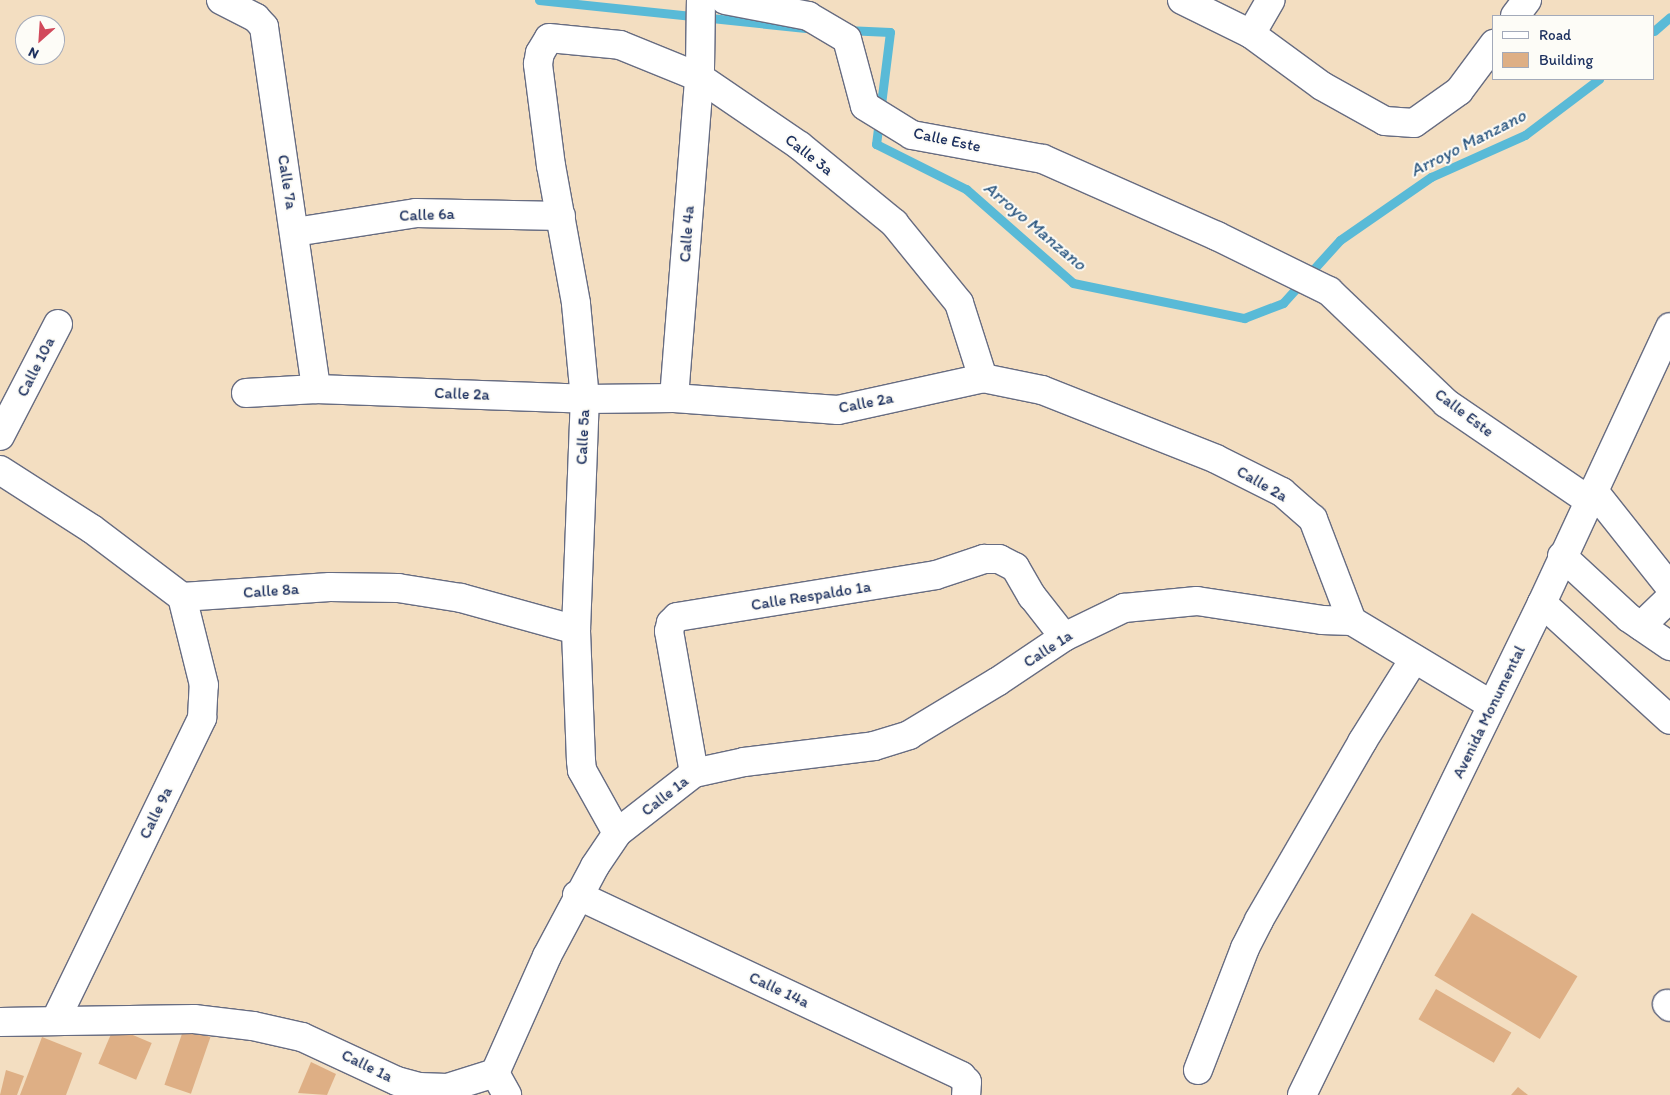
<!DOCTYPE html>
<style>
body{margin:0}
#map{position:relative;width:1670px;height:1095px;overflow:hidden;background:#f3dec1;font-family:Itim,sans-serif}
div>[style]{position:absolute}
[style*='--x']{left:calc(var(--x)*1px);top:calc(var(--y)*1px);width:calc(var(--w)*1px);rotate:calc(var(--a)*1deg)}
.stream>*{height:9px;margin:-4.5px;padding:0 4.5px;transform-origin:4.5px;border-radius:4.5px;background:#59bad7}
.building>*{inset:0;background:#deaf85;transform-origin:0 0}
.roads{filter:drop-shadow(1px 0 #676c81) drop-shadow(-1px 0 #676c81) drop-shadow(0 1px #676c81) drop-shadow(0 -1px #676c81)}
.minor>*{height:28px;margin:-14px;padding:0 14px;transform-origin:14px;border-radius:14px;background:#fff}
.major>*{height:28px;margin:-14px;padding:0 14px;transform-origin:14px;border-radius:14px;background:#fff}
span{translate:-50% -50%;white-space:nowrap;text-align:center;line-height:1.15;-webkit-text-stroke:4px #fdfcf7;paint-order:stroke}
.street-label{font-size:16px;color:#1b2f5e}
.water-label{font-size:18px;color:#2e5982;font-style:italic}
.legend{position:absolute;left:1492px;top:15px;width:162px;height:65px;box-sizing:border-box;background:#fdfcf7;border:1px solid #a3aaba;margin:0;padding:6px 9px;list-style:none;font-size:15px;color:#1b2f5e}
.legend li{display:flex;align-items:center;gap:10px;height:25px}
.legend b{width:25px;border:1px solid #a3aaba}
.north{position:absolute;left:15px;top:15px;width:50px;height:50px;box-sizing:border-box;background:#fdfcf7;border:1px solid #a3aaba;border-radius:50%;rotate:206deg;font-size:14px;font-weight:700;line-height:20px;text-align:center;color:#1b2f5e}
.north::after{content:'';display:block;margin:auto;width:18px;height:22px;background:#d1495b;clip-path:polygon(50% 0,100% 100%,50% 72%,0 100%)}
</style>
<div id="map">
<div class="stream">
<div style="--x:539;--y:0;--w:268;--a:6"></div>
<div style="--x:846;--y:30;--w:44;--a:2.6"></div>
<div style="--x:890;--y:32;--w:113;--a:97.1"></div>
<div style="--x:876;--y:144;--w:101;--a:26.6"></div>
<div style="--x:966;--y:189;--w:142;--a:41.3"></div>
<div style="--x:1073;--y:283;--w:175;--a:11.6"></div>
<div style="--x:1244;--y:318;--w:42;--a:-21"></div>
<div style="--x:1283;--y:303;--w:85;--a:-47.9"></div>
<div style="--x:1340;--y:240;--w:111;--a:-34.7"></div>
<div style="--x:1431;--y:177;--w:103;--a:-24.1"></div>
<div style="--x:1525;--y:135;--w:93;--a:-37.1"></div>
<div style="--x:1654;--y:31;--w:21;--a:-41"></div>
</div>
<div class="building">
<div style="left:1472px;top:913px;width:123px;height:73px;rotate:31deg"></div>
<div style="left:1436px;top:989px;width:87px;height:35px;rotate:30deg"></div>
<div style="left:114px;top:1027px;width:41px;height:40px;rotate:23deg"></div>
<div style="left:184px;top:1028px;width:28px;height:60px;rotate:19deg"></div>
<div style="clip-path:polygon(42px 1037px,82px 1053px,66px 1095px,20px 1095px)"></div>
<div style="clip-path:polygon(311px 1062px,336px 1074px,327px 1095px,298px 1093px)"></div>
<div style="clip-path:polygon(6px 1070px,24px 1076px,17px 1095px,0 1095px)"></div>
<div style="clip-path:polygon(1518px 1087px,1528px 1095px,1511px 1095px)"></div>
</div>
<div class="roads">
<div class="minor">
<div style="--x:221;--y:0;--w:39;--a:27"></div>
<div style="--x:256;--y:18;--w:12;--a:48"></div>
<div style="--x:264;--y:27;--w:366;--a:81.8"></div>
<div style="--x:725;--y:0;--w:85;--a:10.9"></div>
<div style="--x:808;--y:16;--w:45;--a:30.5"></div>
<div style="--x:847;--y:39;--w:69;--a:75"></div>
<div style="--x:865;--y:106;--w:55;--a:31.7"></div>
<div style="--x:912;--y:135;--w:133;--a:10.4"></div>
<div style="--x:1043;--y:159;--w:190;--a:23.9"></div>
<div style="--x:1217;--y:236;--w:125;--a:26.2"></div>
<div style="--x:1329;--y:291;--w:162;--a:43.7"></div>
<div style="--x:1446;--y:403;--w:172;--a:34.3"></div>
<div style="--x:1182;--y:0;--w:77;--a:26.2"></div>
<div style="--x:1251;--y:34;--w:88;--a:36.2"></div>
<div style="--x:1322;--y:86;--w:72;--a:29.1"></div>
<div style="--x:1385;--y:121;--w:29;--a:4"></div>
<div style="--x:1414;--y:123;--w:55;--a:-35.4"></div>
<div style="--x:1459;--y:91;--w:59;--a:-53.3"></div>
<div style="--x:1515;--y:16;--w:20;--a:-53"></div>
<div style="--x:1251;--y:34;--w:39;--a:-60"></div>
<div style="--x:295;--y:232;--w:122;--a:-8.9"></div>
<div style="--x:416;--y:213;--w:145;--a:1.2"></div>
<div style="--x:246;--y:393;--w:70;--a:-3.3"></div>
<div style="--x:316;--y:389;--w:269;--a:2.1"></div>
<div style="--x:585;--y:399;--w:89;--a:-0.6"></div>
<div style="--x:674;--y:398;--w:164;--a:4.2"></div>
<div style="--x:838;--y:410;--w:148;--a:-12.4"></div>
<div style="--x:983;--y:378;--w:60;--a:11.5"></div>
<div style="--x:1042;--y:390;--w:187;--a:21.6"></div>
<div style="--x:1216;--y:459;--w:74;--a:26.6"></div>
<div style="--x:1282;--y:492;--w:41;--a:41.1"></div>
<div style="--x:1313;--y:519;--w:109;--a:69.1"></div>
<div style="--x:674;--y:398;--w:330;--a:-85.5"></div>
<div style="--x:700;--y:69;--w:69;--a:-89.2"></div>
<div style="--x:0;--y:436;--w:126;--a:-62.6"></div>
<div style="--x:0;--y:470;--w:109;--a:32.7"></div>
<div style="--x:92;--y:529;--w:113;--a:37.1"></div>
<div style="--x:182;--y:597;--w:148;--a:-3.9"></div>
<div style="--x:330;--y:587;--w:68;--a:0.8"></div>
<div style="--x:398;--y:588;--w:64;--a:9"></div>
<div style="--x:461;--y:598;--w:119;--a:15.5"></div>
<div style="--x:1593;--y:490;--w:124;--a:51.6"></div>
<div style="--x:1562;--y:556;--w:91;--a:42.8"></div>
<div style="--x:1629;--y:618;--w:50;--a:34.3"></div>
<div style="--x:1542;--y:603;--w:173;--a:42.4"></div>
<div style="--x:1641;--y:626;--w:40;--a:-44"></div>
<div style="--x:694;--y:773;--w:144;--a:-100"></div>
<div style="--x:669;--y:631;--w:8;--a:-76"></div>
<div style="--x:671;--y:623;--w:8;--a:-45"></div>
<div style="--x:677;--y:617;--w:262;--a:-9.2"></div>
<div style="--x:936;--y:575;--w:51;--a:-18.4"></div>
<div style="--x:984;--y:559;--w:15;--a:0"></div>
<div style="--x:999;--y:559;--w:18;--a:27"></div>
<div style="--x:1015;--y:567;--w:34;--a:60"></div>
<div style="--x:1032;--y:596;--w:52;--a:52"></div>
<div style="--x:617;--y:833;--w:72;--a:-119.1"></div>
<div style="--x:582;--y:770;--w:9;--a:-96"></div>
<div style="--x:581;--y:761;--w:131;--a:-92.2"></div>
<div style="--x:576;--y:630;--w:231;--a:-87.8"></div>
<div style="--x:585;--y:399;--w:96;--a:-95.4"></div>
<div style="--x:576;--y:303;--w:139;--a:-100.3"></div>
<div style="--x:551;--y:166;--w:103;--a:-97.3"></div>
<div style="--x:538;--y:64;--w:11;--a:-80"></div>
<div style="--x:540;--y:53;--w:17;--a:-59"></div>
<div style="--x:549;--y:38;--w:71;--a:5.6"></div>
<div style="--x:620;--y:45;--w:85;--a:22.1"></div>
<div style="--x:699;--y:77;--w:122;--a:34.3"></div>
<div style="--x:800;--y:146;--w:122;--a:39.3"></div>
<div style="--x:894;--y:223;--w:103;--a:50.9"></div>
<div style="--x:959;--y:303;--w:79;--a:72.3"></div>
<div style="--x:577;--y:895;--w:425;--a:25.2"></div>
<div style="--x:961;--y:1076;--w:8;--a:45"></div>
<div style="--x:967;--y:1082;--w:13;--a:94"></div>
<div style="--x:1667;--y:1004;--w:4;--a:45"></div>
<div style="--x:56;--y:1019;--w:335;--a:-64.1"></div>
<div style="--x:202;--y:718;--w:33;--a:-87"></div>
<div style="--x:204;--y:685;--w:91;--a:-104"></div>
<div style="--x:0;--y:1022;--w:194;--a:-0.9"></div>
<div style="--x:194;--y:1019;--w:59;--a:6.8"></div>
<div style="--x:253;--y:1026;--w:50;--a:12.7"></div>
<div style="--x:302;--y:1037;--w:105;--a:24.9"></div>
<div style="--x:397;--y:1081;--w:23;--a:15"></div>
<div style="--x:419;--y:1087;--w:28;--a:2"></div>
<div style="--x:447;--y:1088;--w:50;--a:-17.4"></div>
<div style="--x:495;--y:1073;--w:128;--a:-66"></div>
<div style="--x:547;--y:956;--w:102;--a:-61.9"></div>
<div style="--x:595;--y:866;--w:40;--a:-56"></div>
<div style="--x:617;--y:833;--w:98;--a:-37.9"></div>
<div style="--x:694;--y:773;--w:51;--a:-12.4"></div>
<div style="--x:744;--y:762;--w:131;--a:-7"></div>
<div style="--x:874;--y:746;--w:37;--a:-17"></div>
<div style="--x:909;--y:735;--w:103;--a:-31.1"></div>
<div style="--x:997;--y:682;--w:81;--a:-33.9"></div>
<div style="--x:1064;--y:637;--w:67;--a:-25.8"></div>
<div style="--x:1124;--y:608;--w:73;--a:-5.5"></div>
<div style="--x:1197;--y:601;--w:126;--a:8.6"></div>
<div style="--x:1322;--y:620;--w:30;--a:2"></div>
<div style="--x:1352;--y:621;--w:163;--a:31"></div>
<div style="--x:1198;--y:1070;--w:131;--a:-68.9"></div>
<div style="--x:1245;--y:948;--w:31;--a:-63"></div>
<div style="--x:1259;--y:920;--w:206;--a:-59.9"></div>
<div style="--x:1362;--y:742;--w:98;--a:-57.9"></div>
<div style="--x:495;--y:1073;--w:25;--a:61"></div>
</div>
<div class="major">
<div style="--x:1302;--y:1095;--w:547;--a:-64"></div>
<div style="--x:1542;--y:603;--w:304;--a:-65.1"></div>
</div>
</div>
<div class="street-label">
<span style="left:947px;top:140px;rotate:12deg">Calle Este</span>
<span style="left:809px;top:155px;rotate:38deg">Calle 3a</span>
<span style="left:287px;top:182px;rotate:81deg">Calle 7a</span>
<span style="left:427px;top:215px;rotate:-2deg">Calle 6a</span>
<span style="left:687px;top:234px;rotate:-86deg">Calle 4a</span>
<span style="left:36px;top:367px;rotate:-63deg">Calle 10a</span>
<span style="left:462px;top:394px;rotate:2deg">Calle 2a</span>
<span style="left:866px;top:403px;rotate:-11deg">Calle 2a</span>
<span style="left:1464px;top:413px;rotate:37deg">Calle Este</span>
<span style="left:583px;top:437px;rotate:-87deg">Calle 5a</span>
<span style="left:1262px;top:484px;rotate:30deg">Calle 2a</span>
<span style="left:271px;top:591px;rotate:-4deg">Calle 8a</span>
<span style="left:811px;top:596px;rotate:-9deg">Calle Respaldo 1a</span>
<span style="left:1048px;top:649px;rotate:-33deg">Calle 1a</span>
<span style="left:1489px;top:712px;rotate:-64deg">Avenida Monumental</span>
<span style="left:665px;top:796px;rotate:-38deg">Calle 1a</span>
<span style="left:156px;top:813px;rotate:-64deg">Calle 9a</span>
<span style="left:779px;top:990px;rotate:25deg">Calle 14a</span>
<span style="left:367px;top:1066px;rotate:26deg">Calle 1a</span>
</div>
<div class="water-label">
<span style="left:1468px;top:143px;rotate:-27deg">Arroyo Manzano</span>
<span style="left:1035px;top:226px;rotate:40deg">Arroyo Manzano</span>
</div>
<ul class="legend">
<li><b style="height:6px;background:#fff"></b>Road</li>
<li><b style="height:14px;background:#deaf85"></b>Building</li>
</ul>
<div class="north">N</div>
</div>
